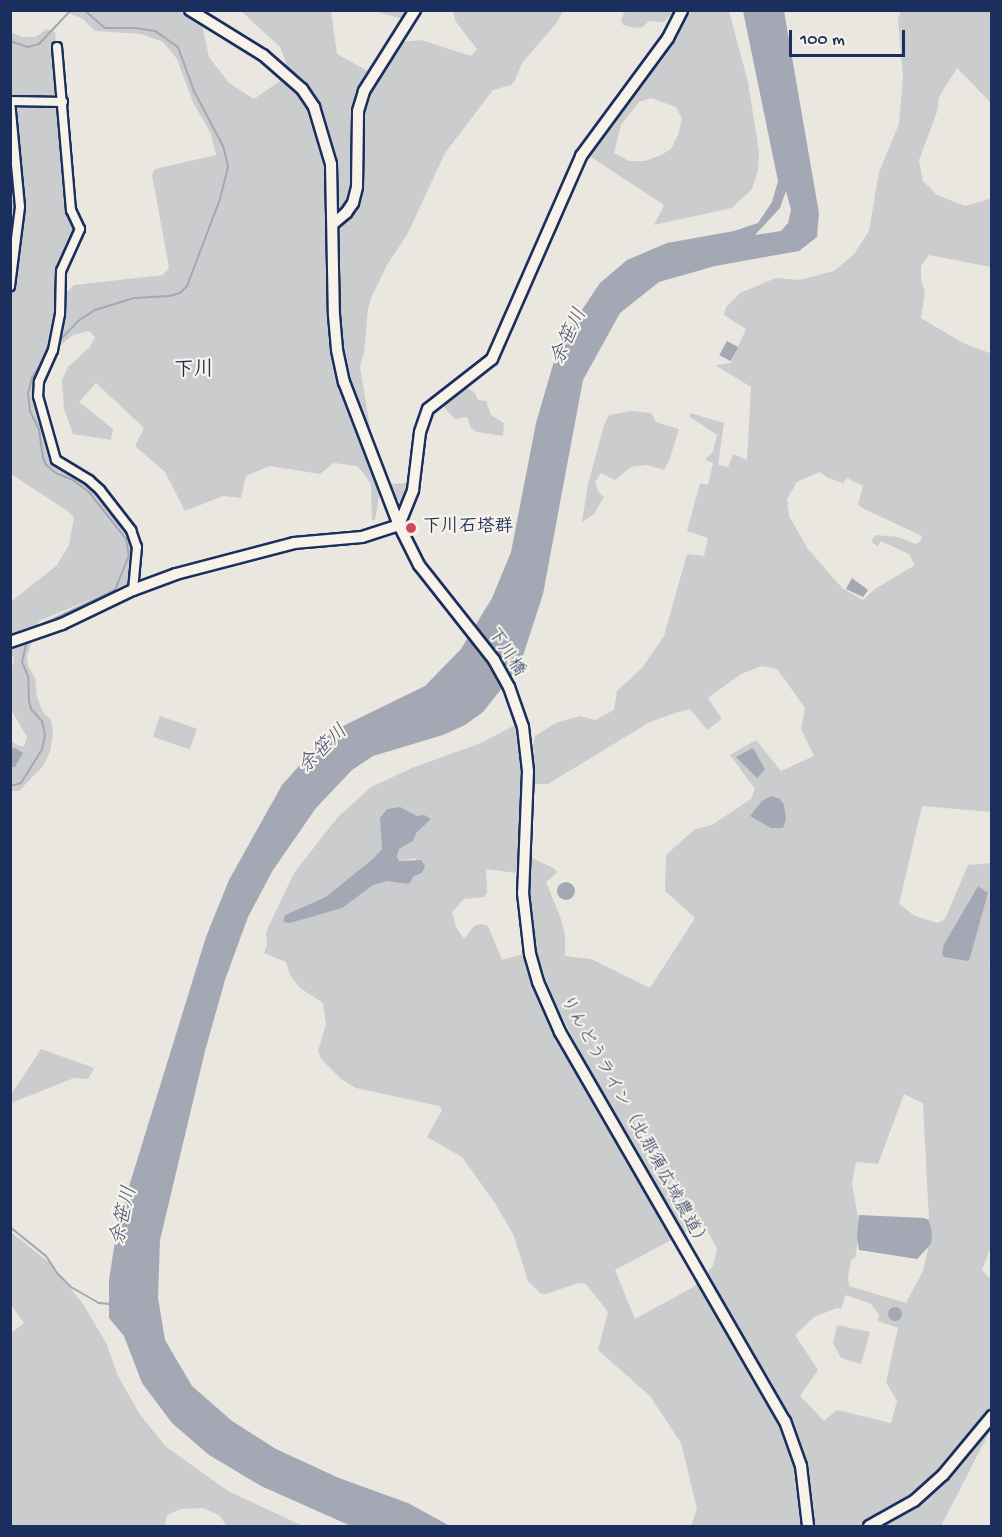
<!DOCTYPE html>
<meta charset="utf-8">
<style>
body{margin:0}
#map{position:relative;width:1002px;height:1537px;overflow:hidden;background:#eae7e0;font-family:"Gochi Hand","Klee One",sans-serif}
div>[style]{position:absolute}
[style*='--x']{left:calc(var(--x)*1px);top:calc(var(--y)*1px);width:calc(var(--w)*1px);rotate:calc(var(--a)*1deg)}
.green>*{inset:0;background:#cbcccd;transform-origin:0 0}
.water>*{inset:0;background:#a3a8b4;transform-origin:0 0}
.round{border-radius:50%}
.stream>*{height:2px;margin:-1px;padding:0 1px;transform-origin:1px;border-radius:1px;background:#a3a8b4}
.roads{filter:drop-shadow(2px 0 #1b2f5e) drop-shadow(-2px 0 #1b2f5e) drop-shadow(0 2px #1b2f5e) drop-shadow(0 -2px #1b2f5e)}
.street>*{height:8px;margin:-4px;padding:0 4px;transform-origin:4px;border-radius:4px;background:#f7f3e8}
.secondary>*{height:10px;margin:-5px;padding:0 5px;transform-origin:5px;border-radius:5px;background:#f7f3e8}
.dots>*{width:16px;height:16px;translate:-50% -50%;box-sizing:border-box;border:3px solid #f7f3e8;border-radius:50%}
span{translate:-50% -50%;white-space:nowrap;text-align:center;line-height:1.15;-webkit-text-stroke:4.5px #f7f3e8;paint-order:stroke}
.poi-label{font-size:18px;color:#1b2f5e;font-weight:700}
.left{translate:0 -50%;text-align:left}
.street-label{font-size:18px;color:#1b2f5e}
.water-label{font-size:20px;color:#445378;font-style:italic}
.neighbourhood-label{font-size:20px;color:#1b2f5e;font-weight:700}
.frame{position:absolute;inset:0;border:12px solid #1b2f5e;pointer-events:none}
.scale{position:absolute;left:789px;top:30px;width:116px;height:27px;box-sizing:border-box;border:3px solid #1b2f5e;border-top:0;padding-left:8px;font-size:18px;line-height:21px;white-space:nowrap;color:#1b2f5e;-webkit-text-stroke:4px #f7f3e8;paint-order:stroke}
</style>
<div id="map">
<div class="green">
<div style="clip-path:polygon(64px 11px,179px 11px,202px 25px,209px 57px,229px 83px,254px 99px,280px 81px,286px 62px,280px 47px,241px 11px,331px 11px,337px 54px,377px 76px,393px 50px,402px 42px,421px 40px,471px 56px,477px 49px,456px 22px,453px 11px,563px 11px,555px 25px,522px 63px,515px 80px,511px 85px,493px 90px,445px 153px,408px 233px,387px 265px,372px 296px,368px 309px,364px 352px,360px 367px,370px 427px,364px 448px,380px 491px,375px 520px,372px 520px,371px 484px,364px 474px,357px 466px,334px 463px,320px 474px,270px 466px,246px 476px,241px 498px,223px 496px,185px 511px,165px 472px,135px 446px,144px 428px,96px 383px,79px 402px,113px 429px,111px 440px,73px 434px,64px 409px,62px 380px,68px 367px,90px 347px,95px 337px,89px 331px,73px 335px,46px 357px,34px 388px,35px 404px,49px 459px,86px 483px,102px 500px,130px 536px,133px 551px,128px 584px,39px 621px,27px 656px,28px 666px,35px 678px,37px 697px,43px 712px,51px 720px,53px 734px,50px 752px,43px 766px,19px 791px,11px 791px,11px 767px,15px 767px,10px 741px,19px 746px,24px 746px,27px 737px,11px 710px,11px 670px,14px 661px,11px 651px,11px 602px,57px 565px,69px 545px,74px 518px,69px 512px,11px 474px,11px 32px,22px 37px,35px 37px,47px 29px,55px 32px,71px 216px,75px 229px,58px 293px,67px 292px,74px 285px,163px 275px,169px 268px,152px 175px,155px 169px,216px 155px,211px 134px,193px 102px,177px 59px,163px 42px,141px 34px,95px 31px,83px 19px)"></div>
<div style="clip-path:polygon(375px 11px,411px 11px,406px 20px)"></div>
<div style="clip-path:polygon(625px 11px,672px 11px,671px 14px,664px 22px,649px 21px,643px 27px,636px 28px,623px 25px,621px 20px)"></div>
<div style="clip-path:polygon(evenodd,691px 11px,729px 11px,748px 82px,759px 152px,758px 170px,752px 189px,732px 208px,654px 225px,664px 205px,588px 155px,691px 11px,651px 98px,676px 107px,682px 119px,678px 135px,671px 149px,661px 155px,645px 161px,629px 161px,614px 153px,621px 125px,639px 102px,651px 98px)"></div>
<div style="clip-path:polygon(evenodd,901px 11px,991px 11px,991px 103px,957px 68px,939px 97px,937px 112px,919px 160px,923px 181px,937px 195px,965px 206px,992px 198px,991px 267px,929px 255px,921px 266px,921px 280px,925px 292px,921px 318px,963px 343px,992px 354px,991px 812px,922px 806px,899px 904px,915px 916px,938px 923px,945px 919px,968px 865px,991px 863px,992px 953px,989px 962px,992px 964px,992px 1243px,982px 1270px,991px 1280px,992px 1413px,988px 1418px,991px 1429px,941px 1526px,691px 1526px,697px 1509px,681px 1443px,650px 1396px,598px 1350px,608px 1312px,586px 1284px,578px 1283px,546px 1294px,540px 1293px,528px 1281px,514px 1236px,495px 1203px,462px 1157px,427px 1137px,442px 1110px,439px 1106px,356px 1088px,342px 1080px,321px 1059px,318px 1051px,326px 1024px,323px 1003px,300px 988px,290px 975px,286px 962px,264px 953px,267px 945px,266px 932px,294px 873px,337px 818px,371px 787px,412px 768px,481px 743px,515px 725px,521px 767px,518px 870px,515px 873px,486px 869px,487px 893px,484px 897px,464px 899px,452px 912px,456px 927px,464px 939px,474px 926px,481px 924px,488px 926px,502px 960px,524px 954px,549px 1027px,574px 1065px,584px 1060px,552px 996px,536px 952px,529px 888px,530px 857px,555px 869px,557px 873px,546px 882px,561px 919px,565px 935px,565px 956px,591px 959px,650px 988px,695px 918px,665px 891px,666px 855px,695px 829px,712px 825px,751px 799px,755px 789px,730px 755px,756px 740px,781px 771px,814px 756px,801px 729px,805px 708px,777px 669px,762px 666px,741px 674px,708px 698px,722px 719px,707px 730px,690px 709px,675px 713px,650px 722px,548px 784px,535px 784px,531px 753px,535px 736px,556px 723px,580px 716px,595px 720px,614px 710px,617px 691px,642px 668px,664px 636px,687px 554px,704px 556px,708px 538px,687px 531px,700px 483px,708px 485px,713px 463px,705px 460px,713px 452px,717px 435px,690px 417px,690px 413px,724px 423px,718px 465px,728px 467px,733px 454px,747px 460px,751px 387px,715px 365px,731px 363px,746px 329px,724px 315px,726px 307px,740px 293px,776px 278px,799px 280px,834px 271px,854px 254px,869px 231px,879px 172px,899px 124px,903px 76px,898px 19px,901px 11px,820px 472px,828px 478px,843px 483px,847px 478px,863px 486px,858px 504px,862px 508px,922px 536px,920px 542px,915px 544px,899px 537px,875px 535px,871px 542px,878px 546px,881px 541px,909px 554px,915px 565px,875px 589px,863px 600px,842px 588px,808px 549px,789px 516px,787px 499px,797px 482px,820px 472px,901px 11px,417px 832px,413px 841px,399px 849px,397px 857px,399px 861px,415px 858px,422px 873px,371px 880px,331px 898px,380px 855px,386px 844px,417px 832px,901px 11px,978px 886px,988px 893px,970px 958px,944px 944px,978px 886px,901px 11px,904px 1094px,923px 1103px,929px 1220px,932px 1232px,923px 1271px,906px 1303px,849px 1286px,848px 1277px,851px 1260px,855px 1258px,860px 1228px,852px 1183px,856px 1162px,878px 1164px,904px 1094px,901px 11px,706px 1228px,717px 1249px,713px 1266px,695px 1286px,635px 1319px,615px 1270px,690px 1230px,706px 1228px,901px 11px,846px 1295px,871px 1304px,879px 1315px,878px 1321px,898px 1328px,886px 1382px,897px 1401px,891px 1423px,837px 1410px,824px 1421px,800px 1396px,818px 1370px,795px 1335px,814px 1317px,837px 1308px,841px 1309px,846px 1295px)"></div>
<div style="clip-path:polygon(465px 387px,475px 393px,478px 400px,486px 401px,491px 415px,504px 423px,503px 436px,477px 432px,471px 428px,467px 417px,455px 419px,441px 404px)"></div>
<div style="clip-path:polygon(632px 411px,651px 413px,656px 422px,679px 429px,669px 461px,664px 470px,647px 465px,631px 467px,615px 480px,601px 473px,595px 482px,598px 492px,604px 497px,593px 515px,582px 522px,588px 484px,604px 425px,609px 415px)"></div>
<div style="clip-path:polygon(409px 483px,403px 502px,399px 502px,391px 484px)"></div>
<div style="left:160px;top:716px;width:39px;height:22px;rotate:19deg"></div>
<div style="clip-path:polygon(41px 1049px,94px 1068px,88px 1079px,74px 1078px,11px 1103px,11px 1095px)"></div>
<div style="clip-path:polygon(11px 1232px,51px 1264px,83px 1304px,106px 1343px,118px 1376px,139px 1413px,165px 1446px,228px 1491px,303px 1526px,227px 1526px,219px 1515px,203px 1508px,181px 1509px,167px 1515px,165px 1526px,11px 1526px,11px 1333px,24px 1323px,11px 1305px)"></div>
<div style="clip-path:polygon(837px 1325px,870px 1332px,861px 1364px,841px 1358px,833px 1343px)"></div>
</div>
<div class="water">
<div style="clip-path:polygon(evenodd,743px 11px,784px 11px,819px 213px,817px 237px,799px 251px,715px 266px,659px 282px,620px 313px,583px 380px,543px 594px,520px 665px,483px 712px,465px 725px,443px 735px,373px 756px,352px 770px,316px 808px,273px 870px,248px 917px,225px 980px,205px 1051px,160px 1240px,158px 1298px,165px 1340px,192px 1386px,232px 1421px,276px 1449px,339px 1478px,408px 1503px,450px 1526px,351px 1526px,261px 1486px,209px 1455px,172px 1423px,142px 1383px,124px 1336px,109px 1318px,109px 1280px,118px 1222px,206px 937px,229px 880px,282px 785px,323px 739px,343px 726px,425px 686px,461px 649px,492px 598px,511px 552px,536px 423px,559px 344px,600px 283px,627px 260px,667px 243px,734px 231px,758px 223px,772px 202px,778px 181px,743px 11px,786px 191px,791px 210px,788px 223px,781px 231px,755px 235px,780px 208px,786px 191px)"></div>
<div style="left:727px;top:341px;width:13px;height:16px;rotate:29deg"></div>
<div style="clip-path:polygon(852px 578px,868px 590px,863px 597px,846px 589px)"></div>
<div style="clip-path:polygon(15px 748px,23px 753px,15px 767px,11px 767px,11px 749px)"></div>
<div style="clip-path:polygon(753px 748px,765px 769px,757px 778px,736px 757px)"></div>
<div style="clip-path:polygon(771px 796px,780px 799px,784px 805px,786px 819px,783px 828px,771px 828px,750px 816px,762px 801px)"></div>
<div style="clip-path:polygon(400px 807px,417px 816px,424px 815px,431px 819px,417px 832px,413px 841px,399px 849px,397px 857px,399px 861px,421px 860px,425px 866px,422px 873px,414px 876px,409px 884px,387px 881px,373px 885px,342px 908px,290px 923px,283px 922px,285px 915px,326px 897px,374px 858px,382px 849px,380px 818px,387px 809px)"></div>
<div class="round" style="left:557px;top:882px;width:18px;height:18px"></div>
<div style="clip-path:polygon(978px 886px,988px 893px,970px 958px,968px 961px,944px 957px,942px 954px,944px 944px)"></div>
<div style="clip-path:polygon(859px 1215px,924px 1218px,929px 1220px,932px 1232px,931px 1244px,917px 1259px,859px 1250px,857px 1237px)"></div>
<div class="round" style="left:888px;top:1307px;width:14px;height:14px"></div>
</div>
<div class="stream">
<div style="--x:10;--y:41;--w:18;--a:19"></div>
<div style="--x:27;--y:47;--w:12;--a:-14"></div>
<div style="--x:39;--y:44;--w:47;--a:-46.7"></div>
<div style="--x:58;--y:342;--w:29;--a:-46"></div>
<div style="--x:78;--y:321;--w:20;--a:-33"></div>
<div style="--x:95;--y:310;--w:41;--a:-17.1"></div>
<div style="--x:134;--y:298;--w:36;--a:-3"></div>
<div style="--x:170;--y:296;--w:10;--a:-17"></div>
<div style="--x:180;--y:293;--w:10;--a:-45"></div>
<div style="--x:187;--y:286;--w:93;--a:-69.2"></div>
<div style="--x:220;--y:199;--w:34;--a:-76"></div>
<div style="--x:228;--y:166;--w:21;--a:-104"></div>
<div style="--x:223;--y:146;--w:62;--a:-117.8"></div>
<div style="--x:194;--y:91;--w:47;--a:-110"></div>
<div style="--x:178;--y:47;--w:28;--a:-145"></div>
<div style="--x:155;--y:31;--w:18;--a:-171"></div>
<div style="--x:137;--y:28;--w:32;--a:180"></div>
<div style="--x:105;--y:28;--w:28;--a:-139"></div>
<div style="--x:30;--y:630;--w:94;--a:-25.2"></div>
<div style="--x:115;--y:590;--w:37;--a:-68"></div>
<div style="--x:129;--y:556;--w:17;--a:-100"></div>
<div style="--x:126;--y:539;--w:60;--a:-128.2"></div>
<div style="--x:89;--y:492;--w:20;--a:-143"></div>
<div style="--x:73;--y:480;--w:18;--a:-158"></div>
<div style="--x:56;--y:473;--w:13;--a:-141"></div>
<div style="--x:46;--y:465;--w:8;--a:-113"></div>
<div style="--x:43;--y:458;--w:29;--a:-98"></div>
<div style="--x:39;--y:429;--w:20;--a:-117"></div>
<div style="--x:30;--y:411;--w:18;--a:-96"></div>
<div style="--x:28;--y:393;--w:16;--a:-75"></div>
<div style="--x:32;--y:378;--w:36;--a:-58"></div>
<div style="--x:10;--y:786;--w:11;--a:-15"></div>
<div style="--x:21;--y:783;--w:40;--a:-58"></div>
<div style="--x:42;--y:749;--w:14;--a:-78"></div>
<div style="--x:45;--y:735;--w:14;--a:-102"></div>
<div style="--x:42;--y:721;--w:16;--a:-133"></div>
<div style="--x:31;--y:709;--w:8;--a:-104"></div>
<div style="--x:29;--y:701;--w:25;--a:-92"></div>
<div style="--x:28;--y:676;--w:15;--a:-113"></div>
<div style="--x:22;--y:662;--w:22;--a:-77"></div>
<div style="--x:10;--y:1227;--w:46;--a:38.9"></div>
<div style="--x:46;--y:1256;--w:20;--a:57"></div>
<div style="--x:57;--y:1273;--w:20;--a:45"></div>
<div style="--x:71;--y:1287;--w:32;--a:30"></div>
<div style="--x:99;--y:1303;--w:11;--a:5"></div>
</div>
<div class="roads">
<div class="street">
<div style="--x:57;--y:47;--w:164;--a:85.1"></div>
<div style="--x:71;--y:210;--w:21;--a:65"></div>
<div style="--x:80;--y:229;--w:46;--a:114.3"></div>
<div style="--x:61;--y:271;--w:43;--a:91.3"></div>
<div style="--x:60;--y:314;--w:37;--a:101"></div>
<div style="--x:53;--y:350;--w:35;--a:114"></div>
<div style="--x:39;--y:382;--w:14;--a:94"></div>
<div style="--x:38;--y:396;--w:66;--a:74.3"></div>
<div style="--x:56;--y:460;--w:39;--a:31"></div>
<div style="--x:89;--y:480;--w:15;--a:42"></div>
<div style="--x:100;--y:490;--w:51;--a:52.2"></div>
<div style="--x:131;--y:530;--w:18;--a:71"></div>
<div style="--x:137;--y:547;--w:43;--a:95.3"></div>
<div style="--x:10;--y:101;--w:106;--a:84.6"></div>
<div style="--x:20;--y:207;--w:80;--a:97.2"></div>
<div style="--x:10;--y:101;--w:53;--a:1.1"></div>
</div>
<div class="secondary">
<div style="--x:190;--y:10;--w:86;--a:31.7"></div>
<div style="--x:263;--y:55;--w:52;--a:41.1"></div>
<div style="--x:302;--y:89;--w:22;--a:56"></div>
<div style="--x:314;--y:107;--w:59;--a:73.4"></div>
<div style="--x:331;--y:164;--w:151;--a:88.9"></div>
<div style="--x:334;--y:315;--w:35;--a:85"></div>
<div style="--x:337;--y:350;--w:33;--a:78"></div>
<div style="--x:344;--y:382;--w:153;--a:69"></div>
<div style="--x:399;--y:525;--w:45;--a:63.4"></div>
<div style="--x:419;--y:565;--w:121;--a:51.7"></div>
<div style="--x:494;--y:660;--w:31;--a:61"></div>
<div style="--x:509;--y:687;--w:42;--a:70.7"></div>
<div style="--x:523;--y:727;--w:44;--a:83.5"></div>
<div style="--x:528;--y:771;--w:122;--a:92.3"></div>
<div style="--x:523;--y:893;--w:61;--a:83.5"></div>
<div style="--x:530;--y:954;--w:29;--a:74"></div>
<div style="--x:538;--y:982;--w:55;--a:66.3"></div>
<div style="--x:560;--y:1032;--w:449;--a:60"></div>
<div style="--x:785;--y:1421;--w:48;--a:70.4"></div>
<div style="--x:801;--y:1466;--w:60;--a:83.3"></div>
<div style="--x:334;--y:223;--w:16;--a:-40"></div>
<div style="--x:346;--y:213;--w:12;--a:-55"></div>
<div style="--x:353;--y:203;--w:16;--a:-76"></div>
<div style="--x:357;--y:187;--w:76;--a:-89.2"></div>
<div style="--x:358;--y:111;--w:21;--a:-73"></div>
<div style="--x:364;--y:91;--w:96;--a:-57.8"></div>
<div style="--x:10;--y:642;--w:55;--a:-19.1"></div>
<div style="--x:62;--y:624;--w:79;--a:-25.6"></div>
<div style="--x:133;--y:590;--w:46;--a:-20.4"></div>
<div style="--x:176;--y:574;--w:122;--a:-14.7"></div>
<div style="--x:294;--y:543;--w:68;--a:-5"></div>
<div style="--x:362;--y:537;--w:39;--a:-18"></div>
<div style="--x:399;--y:525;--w:38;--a:-68"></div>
<div style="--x:413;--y:490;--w:58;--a:-83.1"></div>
<div style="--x:420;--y:432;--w:24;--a:-71"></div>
<div style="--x:428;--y:409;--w:81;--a:-38"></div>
<div style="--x:492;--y:359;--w:222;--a:-66.3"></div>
<div style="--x:581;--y:156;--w:147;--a:-53.6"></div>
<div style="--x:668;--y:38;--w:31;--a:-63"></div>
<div style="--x:869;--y:1526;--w:51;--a:-29.1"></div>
<div style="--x:914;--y:1501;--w:39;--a:-42"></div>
<div style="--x:943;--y:1475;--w:77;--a:-50.3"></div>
</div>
</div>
<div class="dots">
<div style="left:411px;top:528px;background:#d1495b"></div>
</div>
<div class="poi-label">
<span class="left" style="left:423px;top:528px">下川石塔群</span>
</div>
<div class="street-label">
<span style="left:505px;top:653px;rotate:57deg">下川橋</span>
<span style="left:633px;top:1123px;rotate:61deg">りんどうライン（北那須広域農道）</span>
</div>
<div class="water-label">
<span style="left:570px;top:337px;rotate:-65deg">余笹川</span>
<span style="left:324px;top:750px;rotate:-44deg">余笹川</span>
<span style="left:125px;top:1216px;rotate:-77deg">余笹川</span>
</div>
<div class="neighbourhood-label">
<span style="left:194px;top:371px">下川</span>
</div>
<div class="frame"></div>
<div class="scale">100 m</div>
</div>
